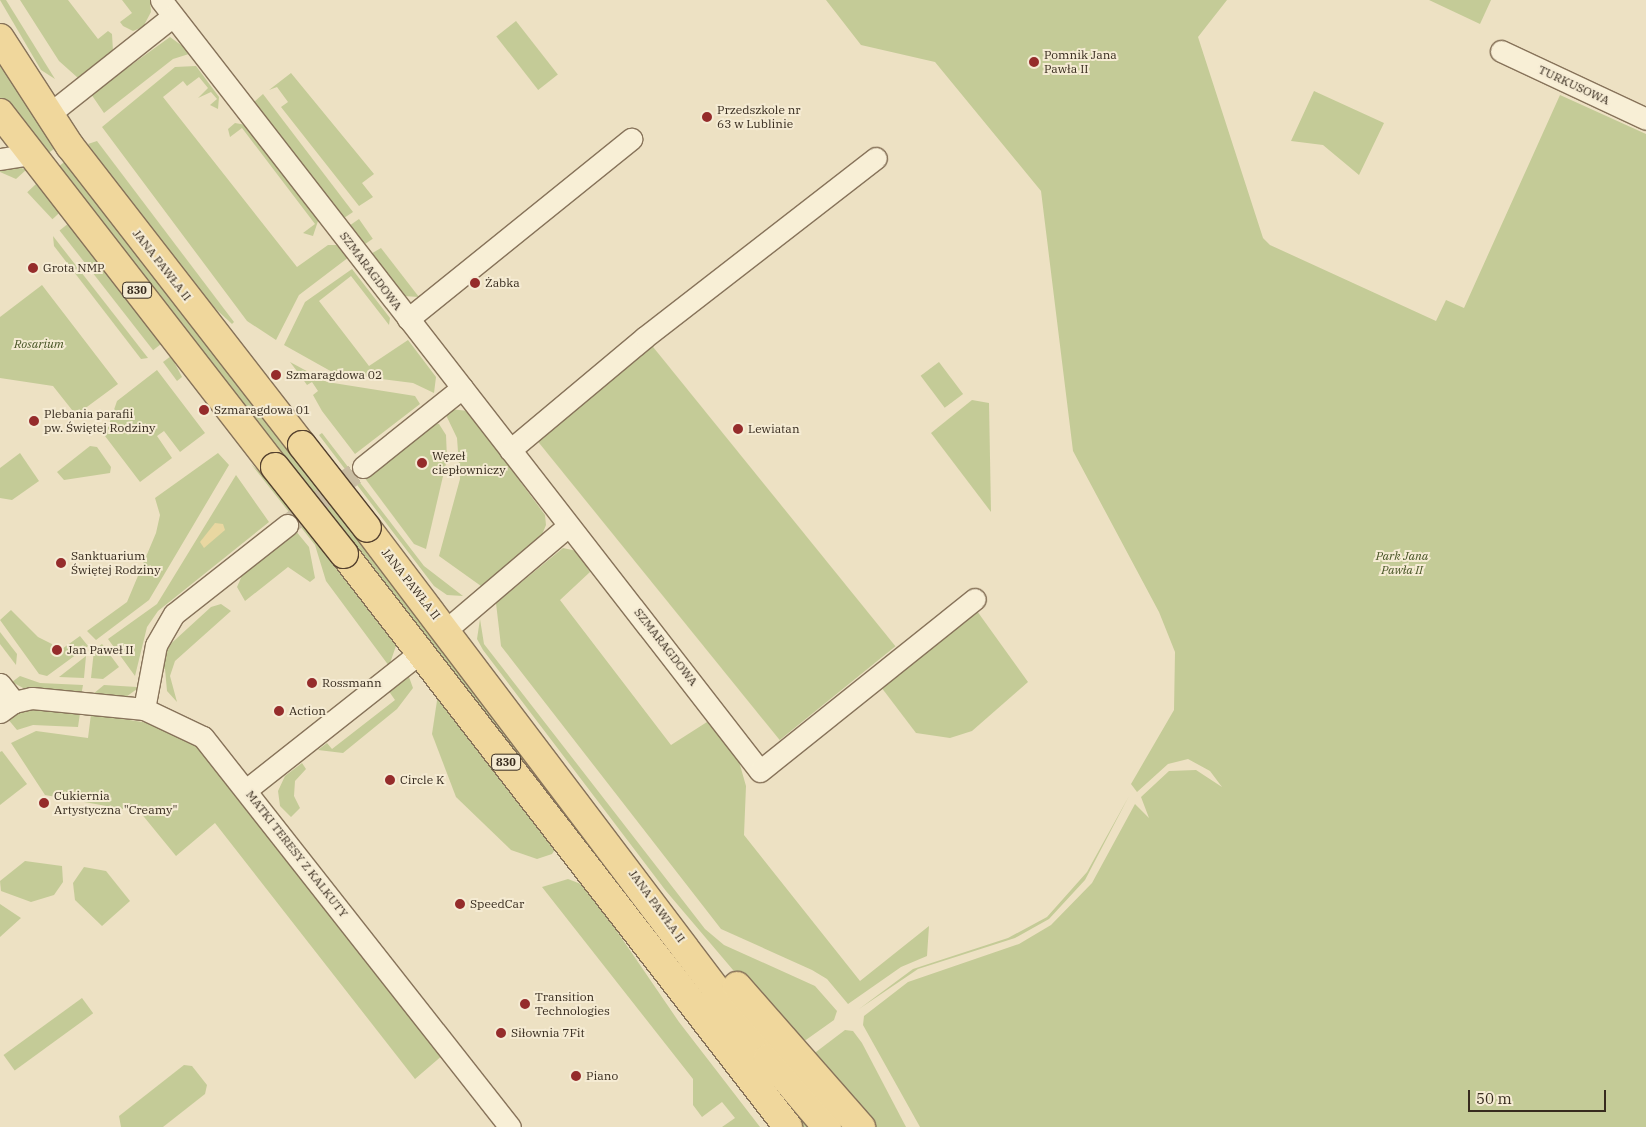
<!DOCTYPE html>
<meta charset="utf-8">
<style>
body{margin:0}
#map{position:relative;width:1646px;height:1127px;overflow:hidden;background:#ede1c3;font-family:"IBM Plex Serif",serif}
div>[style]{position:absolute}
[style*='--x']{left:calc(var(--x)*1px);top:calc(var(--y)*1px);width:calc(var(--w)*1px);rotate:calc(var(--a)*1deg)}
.green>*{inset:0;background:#c4cb97;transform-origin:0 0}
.sand>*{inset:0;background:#e9d7a1}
.minor-tunnel>*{height:21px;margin-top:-10.5px;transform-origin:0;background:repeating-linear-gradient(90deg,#c9bda2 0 21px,transparent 0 32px)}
.roads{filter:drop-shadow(1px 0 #87735a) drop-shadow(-1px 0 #87735a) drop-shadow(0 1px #87735a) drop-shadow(0 -1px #87735a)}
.minor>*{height:21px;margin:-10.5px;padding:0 10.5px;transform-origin:10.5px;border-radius:10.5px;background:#f8efd6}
.primary>*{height:28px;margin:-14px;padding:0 14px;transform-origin:14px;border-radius:14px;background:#f0d79c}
.bridges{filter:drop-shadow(1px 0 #55412e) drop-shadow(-1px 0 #55412e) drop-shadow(0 1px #55412e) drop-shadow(0 -1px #55412e)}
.primary-bridge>*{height:28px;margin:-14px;padding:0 14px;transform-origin:14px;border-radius:14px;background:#f0d79c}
.dots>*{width:14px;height:14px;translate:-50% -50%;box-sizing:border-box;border:2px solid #f5ebd3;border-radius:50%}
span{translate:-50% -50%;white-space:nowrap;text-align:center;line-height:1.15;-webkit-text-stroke:4px #f5ebd3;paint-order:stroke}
.shield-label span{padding:1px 4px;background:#f5ebd3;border:1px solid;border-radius:4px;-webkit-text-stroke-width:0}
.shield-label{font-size:11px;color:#372b1e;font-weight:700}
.poi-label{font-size:12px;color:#372b1e}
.left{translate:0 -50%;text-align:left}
.street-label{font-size:12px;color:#372b1e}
.park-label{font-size:12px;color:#475425;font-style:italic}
.scale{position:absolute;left:1468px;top:1090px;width:138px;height:22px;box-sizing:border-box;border:2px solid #372b1e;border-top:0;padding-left:6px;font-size:15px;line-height:18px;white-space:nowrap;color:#372b1e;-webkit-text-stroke:4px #f5ebd3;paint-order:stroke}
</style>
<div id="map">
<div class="green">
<div style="clip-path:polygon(0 0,6px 0,55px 79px,41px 70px)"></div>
<div style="clip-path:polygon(20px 0,68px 0,98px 39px,108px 31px,112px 34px,113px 51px,78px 78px,59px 61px)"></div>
<div style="clip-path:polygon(122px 0,150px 0,151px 12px,143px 27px,133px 31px,123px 26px,120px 22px,132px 13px)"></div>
<div style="clip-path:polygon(826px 0,1227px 0,1198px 37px,1263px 238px,1270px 245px,1436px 321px,1446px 300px,1464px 308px,1560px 95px,1646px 134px,1646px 1127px,920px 1127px,863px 1025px,864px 1016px,908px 982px,1019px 944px,1051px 925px,1092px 883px,1135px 804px,1149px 818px,1141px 797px,1169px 771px,1196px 770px,1222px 787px,1210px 771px,1188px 759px,1168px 764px,1137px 792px,1131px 784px,1174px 710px,1175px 652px,1159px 612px,1073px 451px,1041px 191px,935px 62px,861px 45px)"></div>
<div style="clip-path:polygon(1429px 0,1491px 0,1480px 24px)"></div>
<div style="left:516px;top:21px;width:68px;height:25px;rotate:52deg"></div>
<div style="clip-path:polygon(170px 37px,192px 53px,173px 59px,104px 113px,91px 94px)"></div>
<div style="clip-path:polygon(0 66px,59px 145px,46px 155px,0 99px)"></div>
<div style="clip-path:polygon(196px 66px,219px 97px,218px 109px,210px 105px,217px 99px,211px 92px,198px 98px,208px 88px,199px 77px,187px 86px,183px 81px,163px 97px,297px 267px,328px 245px,337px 245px,349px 257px,299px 295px,276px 340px,247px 321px,102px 127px,175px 67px)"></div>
<div style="clip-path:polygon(291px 73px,374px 174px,362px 183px,373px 197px,359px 206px,281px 107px,288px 102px,277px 87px,269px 90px)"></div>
<div style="clip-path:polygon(1314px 91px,1384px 123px,1359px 175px,1323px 145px,1291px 141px)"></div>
<div style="clip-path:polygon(263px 94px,353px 212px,344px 218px,253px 103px)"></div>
<div style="clip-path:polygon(235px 123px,246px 125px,319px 218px,313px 236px,303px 233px,315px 224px,242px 128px,230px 137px,228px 129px)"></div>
<div style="clip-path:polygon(97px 141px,234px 322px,232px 324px,205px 299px,105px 168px,88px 144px)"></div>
<div style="clip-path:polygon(69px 158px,815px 1127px,801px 1127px,57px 168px)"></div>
<div style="clip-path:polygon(0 165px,19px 167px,26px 170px,16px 179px,0 172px)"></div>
<div style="left:36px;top:184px;width:37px;height:12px;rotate:47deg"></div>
<div style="left:359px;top:219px;width:24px;height:11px;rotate:55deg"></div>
<div style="left:69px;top:223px;width:152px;height:12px;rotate:52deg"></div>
<div style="clip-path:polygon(53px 236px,148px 358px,141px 359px,54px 246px)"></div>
<div style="clip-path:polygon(381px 248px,419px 297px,403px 296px,369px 255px)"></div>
<div style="clip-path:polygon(352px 269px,390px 318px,389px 325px,351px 276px,319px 301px,369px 366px,408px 340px,436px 377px,434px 393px,413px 383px,334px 373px,284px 345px,305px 302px)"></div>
<div style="clip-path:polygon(42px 285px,118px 384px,76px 415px,53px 386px,0 378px,0 317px)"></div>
<div style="left:645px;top:337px;width:398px;height:149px;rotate:51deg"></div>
<div style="clip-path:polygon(171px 356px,182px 377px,177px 381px,163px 362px)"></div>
<div style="clip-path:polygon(290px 362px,327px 382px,415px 396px,420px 404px,355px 454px,322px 411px,313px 395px,318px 391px,312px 382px,307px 385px,302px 378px,305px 375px,300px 375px)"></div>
<div style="left:939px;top:362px;width:40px;height:23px;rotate:53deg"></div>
<div style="clip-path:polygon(157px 370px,205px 433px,180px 452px,164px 431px,157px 436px,172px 458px,140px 482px,105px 436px,117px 401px)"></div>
<div style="clip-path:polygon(972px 400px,989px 403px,991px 512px,931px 433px)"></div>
<div style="clip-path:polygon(450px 409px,468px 411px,545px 515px,546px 525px,541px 537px,481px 586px,439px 556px,460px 479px,457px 438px,445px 413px)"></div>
<div style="clip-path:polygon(432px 423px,439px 424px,446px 435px,447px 459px,426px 549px,414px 544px,364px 477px)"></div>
<div style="clip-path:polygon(322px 433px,424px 566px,463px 596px,447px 595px,434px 586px,319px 435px)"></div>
<div style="clip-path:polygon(90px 446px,97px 447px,111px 467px,110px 473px,64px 480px,57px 472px)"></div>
<div style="clip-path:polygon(20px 453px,39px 481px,12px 500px,0 498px,0 468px)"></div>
<div style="clip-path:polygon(218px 453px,229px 465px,149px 600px,96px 640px,87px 631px,127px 602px,156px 533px,160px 515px,155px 498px)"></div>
<div style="clip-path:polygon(251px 464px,283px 494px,397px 643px,389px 666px,326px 581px,315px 545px)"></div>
<div style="clip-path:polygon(236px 475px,269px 522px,158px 611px,147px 627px,135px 676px,108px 639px,157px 604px)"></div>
<div style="clip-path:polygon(295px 530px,309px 547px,315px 578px,310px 582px,288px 567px,245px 601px,237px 587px,244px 571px)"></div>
<div style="clip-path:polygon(563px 548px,577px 551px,590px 572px,560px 600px,671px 745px,707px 722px,738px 758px,746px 786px,744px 835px,860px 981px,929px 926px,927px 956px,901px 967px,848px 1004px,827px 979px,812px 970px,721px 929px,501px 646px,496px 603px)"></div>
<div style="clip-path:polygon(221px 604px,231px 611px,175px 661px,170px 676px,177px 702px,167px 691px,165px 669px,161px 668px,164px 650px,211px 607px)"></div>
<div style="clip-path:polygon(11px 610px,38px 637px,52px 644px,55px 654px,80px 636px,88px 646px,47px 676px,39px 674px,0 620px)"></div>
<div style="clip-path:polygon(977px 611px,1028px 682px,972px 731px,950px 738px,916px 733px,878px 683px)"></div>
<div style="clip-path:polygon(480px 619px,484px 644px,705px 929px,724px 945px,815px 986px,837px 1011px,834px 1020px,803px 1042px,789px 1036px,666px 891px,483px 650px,477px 639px)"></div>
<div style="clip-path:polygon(0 632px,17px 654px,16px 665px,0 644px)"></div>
<div style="clip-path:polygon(102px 644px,119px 667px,103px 679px,91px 678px,94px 650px)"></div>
<div style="clip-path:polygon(86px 656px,84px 678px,59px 677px)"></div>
<div style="clip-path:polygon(20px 676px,40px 683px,83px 685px,81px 696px,25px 689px,12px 682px)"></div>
<div style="clip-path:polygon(409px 677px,413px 688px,397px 709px,343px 753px,318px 750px,327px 743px,332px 749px,395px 700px,388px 690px,401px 678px)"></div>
<div style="clip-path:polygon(104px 685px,137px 687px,137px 689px,123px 699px,93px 694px)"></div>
<div style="clip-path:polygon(438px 694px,557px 846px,552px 854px,537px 859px,511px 850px,456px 797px,432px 734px)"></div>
<div style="clip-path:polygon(27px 707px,80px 713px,78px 727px,33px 725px,17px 730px,7px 718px)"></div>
<div style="clip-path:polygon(91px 714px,155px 724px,191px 739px,208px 755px,444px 1054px,415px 1079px,215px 823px,176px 856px,140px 812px,45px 795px,11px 743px,36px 731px,88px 738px)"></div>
<div style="clip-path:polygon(2px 751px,27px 784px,0 805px,0 752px)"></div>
<div style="clip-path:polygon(302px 763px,306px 769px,295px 781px,294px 796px,300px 808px,291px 817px,280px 806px,278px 791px,285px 776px)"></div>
<div style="clip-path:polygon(1129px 796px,1085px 880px,1049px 919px,1015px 938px,918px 969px,859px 1009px,913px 969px,1008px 938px,1047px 917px,1087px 872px)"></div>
<div style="clip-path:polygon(25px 861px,62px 866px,63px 882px,54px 895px,31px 902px,1px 891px,0 881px)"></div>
<div style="clip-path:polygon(84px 867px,106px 871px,130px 901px,102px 926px,75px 900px,73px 883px)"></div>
<div style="clip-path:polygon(568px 879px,586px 886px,679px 1022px,760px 1127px,722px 1127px,735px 1118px,722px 1102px,702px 1117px,693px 1105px,693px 1079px,542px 887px)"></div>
<div style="clip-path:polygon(0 904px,21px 918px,0 937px)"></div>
<div style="left:82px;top:998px;width:19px;height:97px;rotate:54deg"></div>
<div style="clip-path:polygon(845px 1030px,853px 1031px,862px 1043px,906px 1127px,871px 1127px,812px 1055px)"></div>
<div style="clip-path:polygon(184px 1065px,192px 1066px,207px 1085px,205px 1094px,163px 1127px,121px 1127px,119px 1116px)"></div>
</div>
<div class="sand">
<div style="clip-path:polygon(215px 523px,223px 524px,225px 530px,204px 548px,200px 542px)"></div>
</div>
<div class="minor-tunnel">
<div style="--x:287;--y:525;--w:96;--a:-37.3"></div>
</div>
<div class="roads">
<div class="minor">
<div style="--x:161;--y:0;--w:976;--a:52.16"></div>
<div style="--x:760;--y:771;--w:275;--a:-38.7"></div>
<div style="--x:1501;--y:51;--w:160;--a:25.1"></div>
<div style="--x:48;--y:115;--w:159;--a:-38.4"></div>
<div style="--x:0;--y:159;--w:32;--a:-9"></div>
<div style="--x:408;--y:319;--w:287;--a:-38.9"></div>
<div style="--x:510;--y:450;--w:176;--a:-39.9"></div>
<div style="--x:645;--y:337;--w:292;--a:-37.8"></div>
<div style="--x:363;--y:467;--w:127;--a:-38.6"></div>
<div style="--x:447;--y:629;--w:159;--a:-40.4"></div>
<div style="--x:0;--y:684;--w:23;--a:52"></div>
<div style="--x:144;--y:709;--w:65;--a:-79.4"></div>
<div style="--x:156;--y:645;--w:36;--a:-60"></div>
<div style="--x:174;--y:614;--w:144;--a:-38.2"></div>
<div style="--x:0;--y:712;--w:17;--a:-36"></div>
<div style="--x:14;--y:702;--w:18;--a:-13"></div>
<div style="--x:32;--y:698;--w:113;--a:5.6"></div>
<div style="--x:144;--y:709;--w:65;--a:25.4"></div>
<div style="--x:203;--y:737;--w:496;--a:51.8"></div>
<div style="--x:246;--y:790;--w:223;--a:-38.3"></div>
</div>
<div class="primary">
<div style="--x:0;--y:38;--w:129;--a:57.1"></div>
<div style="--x:70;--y:146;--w:378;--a:52.2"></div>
<div style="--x:0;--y:113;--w:448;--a:52.2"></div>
<div style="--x:367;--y:528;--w:665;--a:52.89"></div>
<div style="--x:768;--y:1058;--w:91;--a:49.5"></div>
<div style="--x:344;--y:554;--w:725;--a:52.23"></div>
<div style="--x:737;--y:986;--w:188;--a:48.7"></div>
</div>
</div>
<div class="bridges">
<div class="primary-bridge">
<div style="--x:302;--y:445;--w:105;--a:51.9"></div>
<div style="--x:275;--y:467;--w:111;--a:51.6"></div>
</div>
</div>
<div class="dots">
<div style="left:1034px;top:62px;background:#952c2b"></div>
<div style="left:707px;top:117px;background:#952c2b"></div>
<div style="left:33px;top:268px;background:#952c2b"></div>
<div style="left:475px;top:283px;background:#952c2b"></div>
<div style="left:276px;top:375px;background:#952c2b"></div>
<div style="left:204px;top:410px;background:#952c2b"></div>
<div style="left:34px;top:421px;background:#952c2b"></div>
<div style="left:738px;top:429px;background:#952c2b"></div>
<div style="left:422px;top:463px;background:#952c2b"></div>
<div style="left:61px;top:563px;background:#952c2b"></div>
<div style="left:57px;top:650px;background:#952c2b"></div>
<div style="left:312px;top:683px;background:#952c2b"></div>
<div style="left:279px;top:711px;background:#952c2b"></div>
<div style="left:390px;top:780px;background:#952c2b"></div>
<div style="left:44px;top:803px;background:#952c2b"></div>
<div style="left:460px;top:904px;background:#952c2b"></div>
<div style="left:525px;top:1004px;background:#952c2b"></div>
<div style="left:501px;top:1033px;background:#952c2b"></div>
<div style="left:576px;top:1076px;background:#952c2b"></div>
</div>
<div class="shield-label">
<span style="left:137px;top:290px">830</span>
<span style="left:506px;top:762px">830</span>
</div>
<div class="poi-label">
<span class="left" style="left:1044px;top:62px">Pomnik Jana<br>Pawła II</span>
<span class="left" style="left:717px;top:117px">Przedszkole nr<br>63 w Lublinie</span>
<span class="left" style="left:43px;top:268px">Grota NMP</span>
<span class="left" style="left:485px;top:283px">Żabka</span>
<span class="left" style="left:286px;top:375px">Szmaragdowa 02</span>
<span class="left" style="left:214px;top:410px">Szmaragdowa 01</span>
<span class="left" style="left:44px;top:421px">Plebania parafii<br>pw. Świętej Rodziny</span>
<span class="left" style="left:748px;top:429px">Lewiatan</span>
<span class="left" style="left:432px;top:463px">Węzeł<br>ciepłowniczy</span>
<span class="left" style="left:71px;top:563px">Sanktuarium<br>Świętej Rodziny</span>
<span class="left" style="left:67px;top:650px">Jan Paweł II</span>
<span class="left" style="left:322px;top:683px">Rossmann</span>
<span class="left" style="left:289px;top:711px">Action</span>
<span class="left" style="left:400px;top:780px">Circle K</span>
<span class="left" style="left:54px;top:803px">Cukiernia<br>Artystyczna "Creamy"</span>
<span class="left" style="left:470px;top:904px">SpeedCar</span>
<span class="left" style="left:535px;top:1004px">Transition<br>Technologies</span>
<span class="left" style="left:511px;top:1033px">Siłownia 7Fit</span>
<span class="left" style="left:586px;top:1076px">Piano</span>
</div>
<div class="street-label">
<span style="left:1574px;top:85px;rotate:25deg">TURKUSOWA</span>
<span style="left:162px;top:265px;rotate:52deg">JANA PAWŁA II</span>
<span style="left:371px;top:271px;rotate:53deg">SZMARAGDOWA</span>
<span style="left:411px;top:584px;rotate:52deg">JANA PAWŁA II</span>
<span style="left:666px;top:647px;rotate:52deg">SZMARAGDOWA</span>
<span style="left:297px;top:854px;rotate:52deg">MATKI TERESY Z KALKUTY</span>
<span style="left:657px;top:906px;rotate:54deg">JANA PAWŁA II</span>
</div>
<div class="park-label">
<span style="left:39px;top:344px">Rosarium</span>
<span style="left:1402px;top:563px">Park Jana<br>Pawła II</span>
</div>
<div class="scale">50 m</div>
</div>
